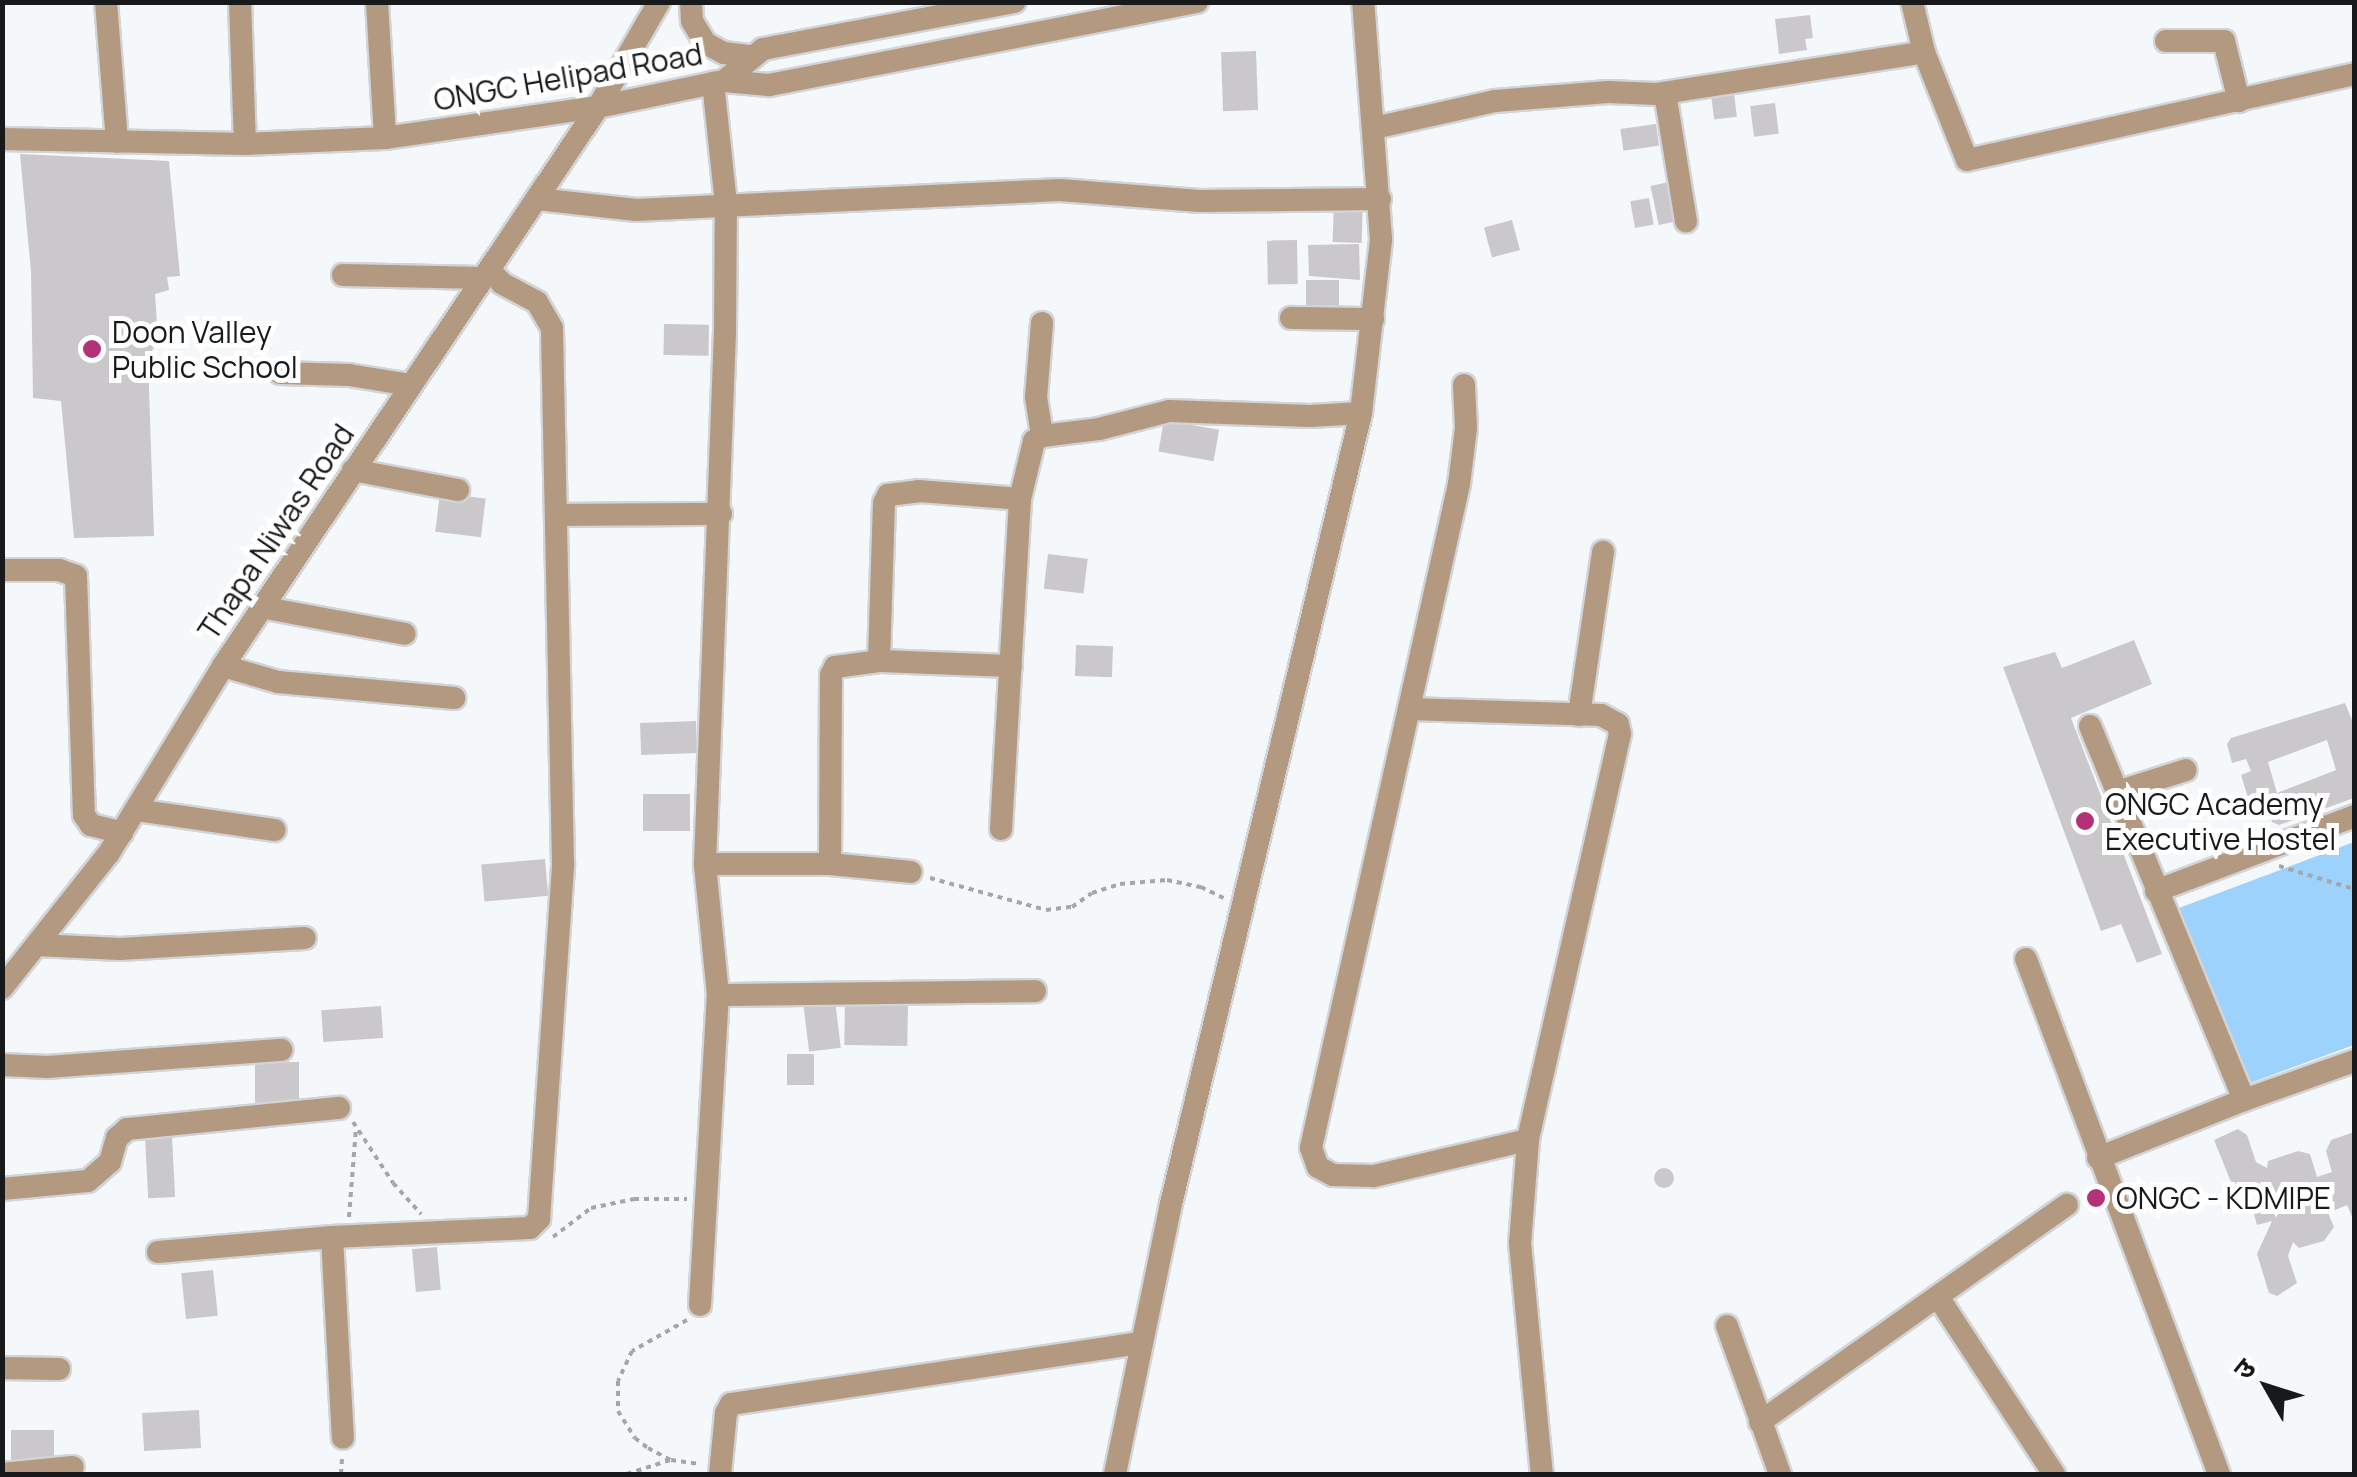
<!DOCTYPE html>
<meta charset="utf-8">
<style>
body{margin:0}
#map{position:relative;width:2357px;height:1477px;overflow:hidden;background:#f5f8fb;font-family:Manrope,"Noto Sans Devanagari",sans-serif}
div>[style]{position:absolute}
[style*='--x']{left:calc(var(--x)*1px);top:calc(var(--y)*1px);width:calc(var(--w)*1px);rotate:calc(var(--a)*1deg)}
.green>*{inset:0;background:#9dd2fc}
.building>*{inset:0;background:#cbc8cc;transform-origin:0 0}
.round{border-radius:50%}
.path>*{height:4px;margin-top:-2px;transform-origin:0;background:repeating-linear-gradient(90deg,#a4a6a9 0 5px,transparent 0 10px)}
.roads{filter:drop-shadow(2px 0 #d2d4d7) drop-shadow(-2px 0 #d2d4d7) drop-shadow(0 2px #d2d4d7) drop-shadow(0 -2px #d2d4d7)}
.minor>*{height:22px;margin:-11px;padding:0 11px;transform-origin:11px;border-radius:11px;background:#b29980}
.dots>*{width:28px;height:28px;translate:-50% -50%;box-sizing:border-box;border:5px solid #fff;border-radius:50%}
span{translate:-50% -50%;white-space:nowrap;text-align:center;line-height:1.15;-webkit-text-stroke:10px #fff;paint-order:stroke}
.street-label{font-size:30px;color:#18191a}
.poi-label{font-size:30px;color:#18191a}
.left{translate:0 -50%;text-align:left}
.frame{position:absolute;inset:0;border:5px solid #18191a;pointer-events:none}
.north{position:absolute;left:2217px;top:1337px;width:100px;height:100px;-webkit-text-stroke:8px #fff;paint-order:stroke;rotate:309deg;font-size:28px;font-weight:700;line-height:40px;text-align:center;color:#18191a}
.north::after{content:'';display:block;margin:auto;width:35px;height:45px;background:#18191a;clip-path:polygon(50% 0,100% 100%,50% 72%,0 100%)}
</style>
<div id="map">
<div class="green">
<div style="clip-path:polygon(2354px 842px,2354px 1045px,2250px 1083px,2179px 908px)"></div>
</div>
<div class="building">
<div style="clip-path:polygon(1810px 15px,1813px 38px,1805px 39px,1807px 50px,1779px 54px,1775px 19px)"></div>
<div style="left:1256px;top:51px;width:59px;height:35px;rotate:88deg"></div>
<div style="left:1734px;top:93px;width:24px;height:23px;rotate:83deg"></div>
<div style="left:1775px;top:103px;width:31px;height:25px;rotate:83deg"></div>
<div style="left:1656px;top:124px;width:22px;height:36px;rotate:82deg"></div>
<div style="clip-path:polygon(20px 154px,169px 161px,180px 276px,167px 277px,169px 290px,155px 294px,158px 338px,148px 360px,154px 536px,74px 538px,61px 401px,33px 398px,31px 272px)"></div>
<div style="left:1669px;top:182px;width:40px;height:19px;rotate:78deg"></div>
<div style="left:1649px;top:198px;width:27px;height:19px;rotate:80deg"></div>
<div style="left:1334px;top:202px;width:29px;height:40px;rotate:2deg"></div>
<div style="left:1512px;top:220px;width:31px;height:29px;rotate:75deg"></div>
<div style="left:1297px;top:240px;width:44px;height:30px;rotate:89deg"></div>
<div style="clip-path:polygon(1359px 244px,1360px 280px,1309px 276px,1308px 245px)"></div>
<div style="left:1339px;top:280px;width:26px;height:33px;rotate:90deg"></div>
<div style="left:664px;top:324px;width:45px;height:31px;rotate:1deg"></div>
<div style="left:1164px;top:420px;width:56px;height:32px;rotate:10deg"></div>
<div style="left:440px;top:493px;width:46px;height:39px;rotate:7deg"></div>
<div style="left:1048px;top:554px;width:40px;height:35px;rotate:7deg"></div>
<div style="clip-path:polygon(2134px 640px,2152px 684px,2071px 718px,2162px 954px,2137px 963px,2121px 924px,2101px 931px,2003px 667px,2055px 652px,2062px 668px)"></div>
<div style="left:1076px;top:645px;width:37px;height:31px;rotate:2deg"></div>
<div style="clip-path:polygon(evenodd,2345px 703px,2354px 725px,2354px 798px,2279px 825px,2272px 822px,2265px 794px,2248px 798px,2241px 775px,2251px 771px,2246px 759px,2232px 763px,2227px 744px,2231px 738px,2345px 703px,2327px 740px,2336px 770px,2277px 793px,2268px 762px,2327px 740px)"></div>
<div style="left:696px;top:721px;width:32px;height:56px;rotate:88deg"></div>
<div style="left:643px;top:794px;width:47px;height:37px"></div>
<div style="left:545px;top:859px;width:37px;height:64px;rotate:85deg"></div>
<div style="left:835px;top:1000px;width:48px;height:32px;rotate:83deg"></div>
<div style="left:845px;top:1003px;width:63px;height:42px;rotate:1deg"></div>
<div style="left:381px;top:1006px;width:32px;height:60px;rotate:86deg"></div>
<div style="left:787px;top:1054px;width:27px;height:31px"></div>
<div style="left:255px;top:1062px;width:44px;height:42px"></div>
<div style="clip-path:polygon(2238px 1129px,2247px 1135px,2256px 1162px,2267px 1168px,2268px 1161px,2298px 1151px,2310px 1154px,2317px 1177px,2332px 1172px,2326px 1151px,2331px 1140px,2354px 1132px,2354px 1222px,2347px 1205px,2328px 1213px,2334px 1227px,2324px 1241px,2299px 1248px,2293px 1242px,2288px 1256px,2297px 1283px,2277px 1296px,2269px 1293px,2257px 1254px,2272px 1221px,2257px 1225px,2251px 1204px,2267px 1198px,2231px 1182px,2214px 1140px)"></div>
<div style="left:172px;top:1137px;width:60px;height:27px;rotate:87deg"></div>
<div class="round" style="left:1654px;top:1168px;width:20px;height:20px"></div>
<div style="left:437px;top:1247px;width:43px;height:25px;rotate:85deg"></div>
<div style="left:213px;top:1270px;width:46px;height:32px;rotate:84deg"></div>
<div style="left:199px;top:1410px;width:38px;height:57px;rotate:87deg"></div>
<div style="left:11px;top:1430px;width:43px;height:33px"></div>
</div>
<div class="path">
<div style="--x:2279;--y:866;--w:78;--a:17"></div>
<div style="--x:930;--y:878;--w:120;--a:15.4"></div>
<div style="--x:1046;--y:910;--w:26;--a:-7"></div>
<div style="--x:1072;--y:907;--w:24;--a:-35"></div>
<div style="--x:1092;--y:893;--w:29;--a:-18"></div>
<div style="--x:1120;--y:884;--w:47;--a:-4.9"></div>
<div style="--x:1167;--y:880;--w:35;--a:12"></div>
<div style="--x:1201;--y:887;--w:28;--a:26"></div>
<div style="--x:353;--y:1122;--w:73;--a:56.7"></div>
<div style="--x:393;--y:1183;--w:42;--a:47.9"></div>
<div style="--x:349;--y:1217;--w:89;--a:-85.5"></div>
<div style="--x:553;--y:1237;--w:48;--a:-37.3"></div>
<div style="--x:591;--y:1208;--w:44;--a:-11.8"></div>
<div style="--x:634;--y:1199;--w:53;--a:0"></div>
<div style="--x:687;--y:1320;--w:63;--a:150.6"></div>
<div style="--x:632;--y:1351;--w:33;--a:115"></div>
<div style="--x:618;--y:1381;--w:30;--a:90"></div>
<div style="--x:618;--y:1411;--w:32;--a:58"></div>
<div style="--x:635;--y:1438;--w:16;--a:38"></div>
<div style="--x:648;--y:1448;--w:26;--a:28"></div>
<div style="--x:671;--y:1460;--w:29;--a:8"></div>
<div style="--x:341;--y:1474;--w:15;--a:-86"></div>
<div style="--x:627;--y:1474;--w:45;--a:-18"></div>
</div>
<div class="roads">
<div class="minor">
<div style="--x:106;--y:2;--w:140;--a:85.5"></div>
<div style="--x:240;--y:2;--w:142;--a:88"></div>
<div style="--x:377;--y:2;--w:136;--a:86.6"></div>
<div style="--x:691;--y:2;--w:19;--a:87"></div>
<div style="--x:692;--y:21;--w:26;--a:59"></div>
<div style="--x:705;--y:43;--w:21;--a:28"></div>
<div style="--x:724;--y:53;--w:26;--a:7"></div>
<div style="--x:1912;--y:2;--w:51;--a:76.5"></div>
<div style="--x:1924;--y:52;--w:116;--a:68.3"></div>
<div style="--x:1967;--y:160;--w:396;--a:-12.5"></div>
<div style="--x:2166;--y:41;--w:58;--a:0"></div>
<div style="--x:2224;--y:41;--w:62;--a:76"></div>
<div style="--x:724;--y:81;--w:50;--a:-39.4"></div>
<div style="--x:763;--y:49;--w:256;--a:-10.6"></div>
<div style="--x:1665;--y:93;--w:130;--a:80.7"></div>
<div style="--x:1374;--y:128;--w:124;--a:-12.6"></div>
<div style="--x:1495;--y:101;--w:113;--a:-4.6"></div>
<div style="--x:1608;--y:92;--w:49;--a:2.3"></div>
<div style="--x:1657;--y:94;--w:270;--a:-8.9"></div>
<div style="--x:2;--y:139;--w:243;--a:1.2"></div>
<div style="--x:245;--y:144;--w:140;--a:-2.5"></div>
<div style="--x:385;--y:138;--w:215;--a:-8.3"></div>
<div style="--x:598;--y:107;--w:129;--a:-11.7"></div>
<div style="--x:724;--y:81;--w:45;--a:5.1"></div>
<div style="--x:769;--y:85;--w:436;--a:-11"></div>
<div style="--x:537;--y:199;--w:100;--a:6.3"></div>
<div style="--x:636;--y:210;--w:424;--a:-2.7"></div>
<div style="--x:1060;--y:190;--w:140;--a:4.5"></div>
<div style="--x:1200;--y:201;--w:180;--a:-0.6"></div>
<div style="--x:343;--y:275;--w:140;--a:1.2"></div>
<div style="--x:1291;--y:318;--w:82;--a:0.7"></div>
<div style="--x:1042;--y:323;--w:74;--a:94.6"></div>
<div style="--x:1036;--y:397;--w:39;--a:81"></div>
<div style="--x:280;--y:373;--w:69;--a:1.7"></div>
<div style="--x:349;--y:375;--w:63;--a:9.2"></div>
<div style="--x:1464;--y:385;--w:43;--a:87.3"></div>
<div style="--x:1466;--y:428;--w:56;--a:97.1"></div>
<div style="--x:1459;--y:484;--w:680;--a:102.57"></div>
<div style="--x:1311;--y:1148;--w:20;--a:70"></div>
<div style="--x:1318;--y:1167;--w:17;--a:28"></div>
<div style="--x:1333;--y:1175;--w:41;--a:1.4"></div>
<div style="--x:1374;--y:1176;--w:158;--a:-13.2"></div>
<div style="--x:353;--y:470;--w:107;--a:10.8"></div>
<div style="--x:558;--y:515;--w:163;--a:-0.4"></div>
<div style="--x:2;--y:570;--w:57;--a:0"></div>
<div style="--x:59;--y:570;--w:18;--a:19"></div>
<div style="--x:76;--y:576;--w:239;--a:88.1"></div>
<div style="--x:84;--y:815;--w:12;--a:55"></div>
<div style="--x:91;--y:825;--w:32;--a:14"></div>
<div style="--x:260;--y:607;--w:147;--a:10.5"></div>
<div style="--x:879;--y:661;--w:158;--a:-88.2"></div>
<div style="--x:884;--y:503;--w:9;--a:-63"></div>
<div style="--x:888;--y:495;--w:31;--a:-7"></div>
<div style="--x:919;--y:491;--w:101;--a:4.5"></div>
<div style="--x:223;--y:666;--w:57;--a:16.2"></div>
<div style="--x:278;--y:682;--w:177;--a:5.2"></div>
<div style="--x:1409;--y:709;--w:192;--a:1.8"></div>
<div style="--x:1601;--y:715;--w:19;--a:28"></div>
<div style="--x:1618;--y:724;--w:10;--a:79"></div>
<div style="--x:1620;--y:734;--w:416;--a:102.8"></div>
<div style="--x:1528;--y:1140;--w:103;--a:94.4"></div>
<div style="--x:1520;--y:1243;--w:232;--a:84.6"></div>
<div style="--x:1579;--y:715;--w:165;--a:-81.6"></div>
<div style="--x:2090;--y:726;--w:404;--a:67.6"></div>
<div style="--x:2244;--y:1100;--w:117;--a:-19.5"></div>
<div style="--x:2117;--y:792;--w:72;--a:-17.7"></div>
<div style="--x:136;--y:810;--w:140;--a:8.2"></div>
<div style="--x:1001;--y:829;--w:331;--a:-86.7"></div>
<div style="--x:1020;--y:499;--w:60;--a:-76.4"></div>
<div style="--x:1034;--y:441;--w:9;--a:-32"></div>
<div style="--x:1042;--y:436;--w:57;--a:-7"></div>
<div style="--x:1099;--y:429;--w:72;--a:-14.4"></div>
<div style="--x:1169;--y:411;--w:141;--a:2"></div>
<div style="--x:1310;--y:416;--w:51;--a:-3.4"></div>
<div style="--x:705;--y:864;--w:125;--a:0"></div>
<div style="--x:830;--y:864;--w:81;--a:5.6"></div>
<div style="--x:830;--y:864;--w:189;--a:-89.7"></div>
<div style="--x:831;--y:675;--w:9;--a:-63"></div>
<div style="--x:835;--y:667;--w:44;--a:-7.8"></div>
<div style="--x:879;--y:661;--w:132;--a:2.2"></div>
<div style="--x:2156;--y:891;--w:212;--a:-20.7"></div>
<div style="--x:37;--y:945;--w:83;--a:2.8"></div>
<div style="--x:120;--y:949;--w:185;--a:-3.4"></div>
<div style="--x:2026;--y:959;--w:550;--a:69.46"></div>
<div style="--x:2;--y:988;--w:172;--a:-51.6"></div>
<div style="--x:109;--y:853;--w:219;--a:-58.6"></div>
<div style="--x:223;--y:666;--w:673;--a:-56.14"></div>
<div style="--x:598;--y:107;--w:121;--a:-59.8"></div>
<div style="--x:718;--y:995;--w:317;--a:-0.7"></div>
<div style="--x:2;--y:1065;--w:46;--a:2.5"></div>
<div style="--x:48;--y:1067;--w:234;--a:-4.2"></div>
<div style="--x:2098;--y:1158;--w:157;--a:-21.7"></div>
<div style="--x:2;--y:1189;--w:86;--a:-5.3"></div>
<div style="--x:88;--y:1181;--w:29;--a:-41"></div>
<div style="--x:110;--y:1162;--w:25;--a:-74"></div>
<div style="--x:117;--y:1138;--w:13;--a:-42"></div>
<div style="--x:127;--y:1129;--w:213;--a:-5.7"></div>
<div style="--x:332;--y:1237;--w:201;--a:86.9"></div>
<div style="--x:158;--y:1252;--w:175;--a:-4.9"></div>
<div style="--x:332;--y:1237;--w:198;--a:-2.6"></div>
<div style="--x:530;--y:1228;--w:13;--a:-45"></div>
<div style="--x:539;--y:1219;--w:356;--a:-86.1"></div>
<div style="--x:563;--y:864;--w:536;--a:-91.18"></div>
<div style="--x:552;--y:328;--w:30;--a:-120"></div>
<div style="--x:537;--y:302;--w:40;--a:-152"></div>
<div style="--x:502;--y:283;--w:18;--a:-135"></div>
<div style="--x:1938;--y:1297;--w:212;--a:56.8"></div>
<div style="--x:700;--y:1305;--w:311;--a:-86.7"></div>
<div style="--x:718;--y:995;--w:132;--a:-95.7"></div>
<div style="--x:705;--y:864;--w:532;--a:-87.85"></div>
<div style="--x:725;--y:332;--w:128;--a:-89.6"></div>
<div style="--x:726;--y:204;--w:122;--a:-96.1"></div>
<div style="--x:1727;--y:1326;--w:157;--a:70.3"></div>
<div style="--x:2;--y:1368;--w:57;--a:1"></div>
<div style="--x:1760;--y:1422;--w:376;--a:-35.3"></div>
<div style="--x:2;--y:1474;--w:71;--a:-5.6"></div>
<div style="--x:720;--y:1474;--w:61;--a:-84.4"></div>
<div style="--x:726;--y:1413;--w:10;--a:-61"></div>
<div style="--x:731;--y:1404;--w:415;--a:-8.5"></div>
<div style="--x:1115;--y:1474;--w:272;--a:-78.3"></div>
<div style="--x:1170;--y:1208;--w:818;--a:-76.49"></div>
<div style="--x:1361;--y:413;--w:175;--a:-83.4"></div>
<div style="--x:1381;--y:239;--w:238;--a:-94.3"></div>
</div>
</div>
<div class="dots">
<div style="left:92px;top:349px;background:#b43077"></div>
<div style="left:2085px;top:821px;background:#b43077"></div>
<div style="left:2096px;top:1198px;background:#b43077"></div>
</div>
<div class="street-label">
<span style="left:568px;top:77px;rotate:-10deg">ONGC Helipad Road</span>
<span style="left:276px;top:532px;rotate:-56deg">Thapa Niwas Road</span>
</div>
<div class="poi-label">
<span class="left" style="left:112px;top:349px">Doon Valley<br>Public School</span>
<span class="left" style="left:2105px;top:821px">ONGC Academy<br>Executive Hostel</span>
<span class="left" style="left:2116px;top:1198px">ONGC - KDMIPE</span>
</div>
<div class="frame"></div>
<div class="north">उ</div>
</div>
